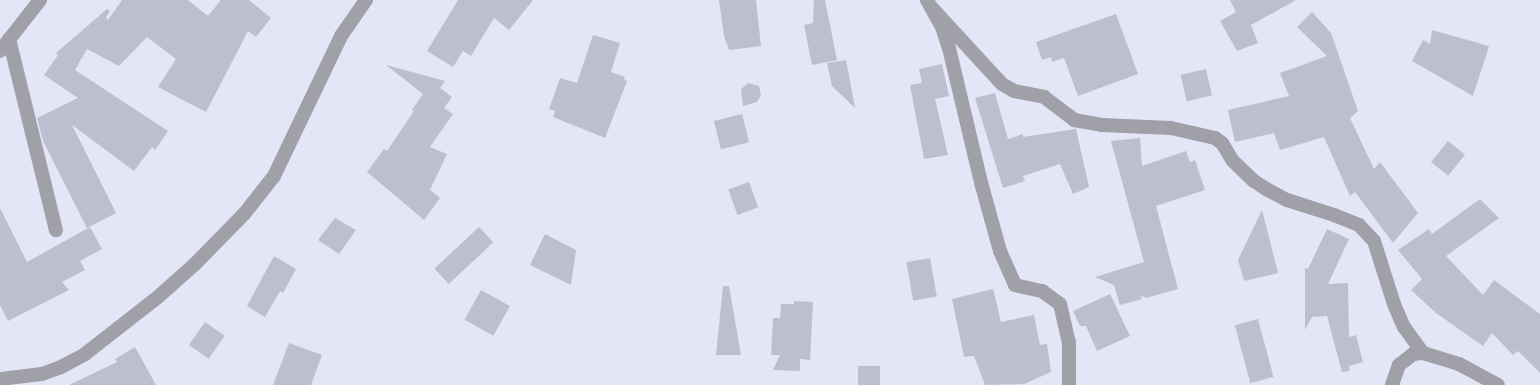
<!DOCTYPE html>
<style>
body{margin:0}
#map{position:relative;width:1540px;height:385px;overflow:hidden;background:#e5e5f8;font-family:Merriweather,serif}
div>[style]{position:absolute}
[style*='--x']{left:calc(var(--x)*1px);top:calc(var(--y)*1px);width:calc(var(--w)*1px);rotate:calc(var(--a)*1deg)}
.building>*{inset:0;background:#bdbed0;transform-origin:0 0}
.service>*{height:14px;margin:-7px;padding:0 7px;transform-origin:7px;border-radius:7px;background:#a0a0a8}
.minor>*{height:14px;margin:-7px;padding:0 7px;transform-origin:7px;border-radius:7px;background:#a0a0a8}
.tertiary>*{height:14px;margin:-7px;padding:0 7px;transform-origin:7px;border-radius:7px;background:#a0a0a8}
span{translate:-50% -50%;white-space:nowrap;text-align:center;line-height:1.15;-webkit-text-stroke:5px #f3f3fe;paint-order:stroke}
</style>
<div id="map">
<div class="building">
<div style="clip-path:polygon(122px 0,188px 0,208px 16px,221px 0,249px 0,271px 18px,256px 37px,248px 31px,206px 112px,158px 87px,176px 59px,147px 37px,119px 66px,87px 49px,75px 70px,168px 131px,155px 150px,152px 147px,134px 171px,72px 125px,116px 213px,87px 228px,43px 141px,37px 118px,78px 98px,44px 75px,58px 55px,56px 53px,107px 9px,110px 11px,106px 18px,108px 20px)"></div>
<div style="clip-path:polygon(458px 0,533px 0,509px 30px,494px 18px,471px 56px,463px 51px,453px 67px,427px 51px)"></div>
<div style="clip-path:polygon(719px 0,756px 0,761px 46px,729px 50px,724px 36px)"></div>
<div style="clip-path:polygon(814px 0,825px 0,837px 60px,812px 65px,804px 25px,813px 23px)"></div>
<div style="clip-path:polygon(1230px 0,1296px 0,1251px 25px,1258px 43px,1237px 51px,1220px 21px,1236px 12px)"></div>
<div style="clip-path:polygon(1312px 12px,1331px 33px,1358px 111px,1350px 118px,1374px 169px,1380px 162px,1418px 213px,1393px 243px,1355px 192px,1350px 196px,1324px 137px,1280px 150px,1274px 133px,1235px 142px,1228px 110px,1289px 96px,1280px 73px,1327px 56px,1297px 27px)"></div>
<div style="clip-path:polygon(1116px 14px,1138px 74px,1078px 96px,1064px 58px,1052px 62px,1051px 57px,1042px 60px,1036px 42px)"></div>
<div style="clip-path:polygon(1432px 30px,1489px 46px,1473px 96px,1412px 61px,1423px 40px,1430px 44px)"></div>
<div style="clip-path:polygon(593px 35px,620px 43px,611px 72px,625px 77px,624px 80px,627px 81px,605px 138px,553px 117px,555px 111px,549px 109px,560px 78px,577px 83px)"></div>
<div style="clip-path:polygon(846px 60px,855px 108px,832px 86px,827px 63px)"></div>
<div style="clip-path:polygon(942px 64px,949px 96px,935px 99px,948px 155px,924px 159px,910px 85px,922px 83px,919px 69px)"></div>
<div style="clip-path:polygon(386px 65px,445px 81px,440px 88px,452px 97px,444px 108px,453px 114px,430px 147px,447px 154px,430px 190px,440px 198px,424px 220px,367px 172px,384px 149px,387px 151px,414px 111px,412px 110px,423px 94px)"></div>
<div style="left:1206px;top:69px;width:27px;height:26px;rotate:77deg"></div>
<div style="clip-path:polygon(748px 83px,759px 86px,761px 95px,757px 102px,743px 106px,741px 89px)"></div>
<div style="clip-path:polygon(995px 93px,1008px 139px,1023px 134px,1023px 137px,1076px 129px,1089px 187px,1073px 194px,1060px 164px,1023px 176px,1025px 181px,1003px 188px,975px 98px)"></div>
<div style="left:742px;top:114px;width:29px;height:29px;rotate:76deg"></div>
<div style="clip-path:polygon(1140px 138px,1142px 166px,1186px 151px,1190px 162px,1195px 160px,1205px 190px,1156px 206px,1178px 289px,1146px 298px,1140px 295px,1142px 299px,1120px 305px,1114px 285px,1095px 277px,1144px 262px,1111px 141px)"></div>
<div style="left:1448px;top:141px;width:22px;height:27px;rotate:39deg"></div>
<div style="left:749px;top:182px;width:27px;height:22px;rotate:70deg"></div>
<div style="clip-path:polygon(1480px 199px,1499px 218px,1446px 256px,1483px 295px,1494px 280px,1540px 314px,1540px 373px,1518px 351px,1513px 355px,1492px 333px,1483px 346px,1436px 313px,1411px 290px,1422px 279px,1398px 250px,1429px 229px,1432px 234px)"></div>
<div style="clip-path:polygon(0 208px,27px 262px,90px 227px,102px 249px,80px 261px,85px 270px,62px 282px,69px 290px,8px 321px,0 305px)"></div>
<div style="clip-path:polygon(1262px 210px,1278px 273px,1244px 281px,1238px 260px)"></div>
<div style="clip-path:polygon(335px 218px,356px 230px,339px 254px,318px 240px)"></div>
<div style="left:479px;top:227px;width:21px;height:61px;rotate:47deg"></div>
<div style="clip-path:polygon(1327px 229px,1349px 239px,1328px 284px,1348px 283px,1349px 337px,1356px 335px,1363px 362px,1349px 366px,1350px 371px,1342px 372px,1327px 316px,1312px 317px,1305px 330px,1305px 268px,1308px 269px)"></div>
<div style="clip-path:polygon(545px 234px,576px 250px,571px 285px,530px 265px)"></div>
<div style="clip-path:polygon(274px 256px,296px 269px,283px 293px,280px 291px,265px 317px,247px 306px)"></div>
<div style="left:930px;top:258px;width:39px;height:24px;rotate:80deg"></div>
<div style="clip-path:polygon(723px 286px,729px 286px,741px 355px,716px 355px)"></div>
<div style="clip-path:polygon(993px 289px,1001px 322px,1034px 315px,1040px 345px,1047px 344px,1051px 372px,1024px 384px,985px 385px,974px 356px,964px 357px,952px 299px)"></div>
<div style="left:481px;top:290px;width:33px;height:34px;rotate:29deg"></div>
<div style="clip-path:polygon(1110px 294px,1130px 336px,1097px 351px,1086px 326px,1080px 326px,1073px 311px)"></div>
<div style="clip-path:polygon(794px 301px,813px 302px,810px 360px,800px 359px,800px 371px,773px 370px,780px 355px,771px 355px,773px 318px,780px 318px,781px 304px,794px 304px)"></div>
<div style="left:1258px;top:319px;width:60px;height:24px;rotate:75deg"></div>
<div style="left:205px;top:322px;width:24px;height:28px;rotate:35deg"></div>
<div style="clip-path:polygon(289px 343px,322px 355px,311px 385px,273px 385px)"></div>
<div style="clip-path:polygon(135px 347px,156px 385px,69px 385px,117px 362px,115px 359px)"></div>
<div style="left:858px;top:366px;width:22px;height:19px"></div>
</div>
<div class="service">
<div style="--x:9;--y:39;--w:197;--a:76.2"></div>
</div>
<div class="minor">
<div style="--x:927;--y:0;--w:31;--a:61"></div>
<div style="--x:942;--y:27;--w:22;--a:72"></div>
<div style="--x:949;--y:48;--w:142;--a:76.6"></div>
<div style="--x:982;--y:186;--w:67;--a:74.5"></div>
<div style="--x:1000;--y:251;--w:37;--a:66"></div>
<div style="--x:1015;--y:285;--w:28;--a:13"></div>
<div style="--x:1042;--y:291;--w:22;--a:36"></div>
<div style="--x:1060;--y:304;--w:39;--a:77"></div>
<div style="--x:1069;--y:342;--w:43;--a:90"></div>
<div style="--x:932;--y:8;--w:103;--a:47.4"></div>
<div style="--x:1002;--y:84;--w:14;--a:30"></div>
<div style="--x:1014;--y:91;--w:31;--a:11"></div>
<div style="--x:1044;--y:97;--w:38;--a:37"></div>
<div style="--x:1074;--y:120;--w:28;--a:10"></div>
<div style="--x:1102;--y:125;--w:69;--a:2.5"></div>
<div style="--x:1171;--y:128;--w:45;--a:12.8"></div>
<div style="--x:1215;--y:138;--w:9;--a:36"></div>
<div style="--x:1222;--y:143;--w:21;--a:59"></div>
<div style="--x:1233;--y:161;--w:29;--a:44"></div>
<div style="--x:1254;--y:181;--w:17;--a:33"></div>
<div style="--x:1268;--y:190;--w:21;--a:28"></div>
<div style="--x:1287;--y:200;--w:49;--a:17.7"></div>
<div style="--x:1334;--y:215;--w:27;--a:22"></div>
<div style="--x:1359;--y:225;--w:22;--a:47"></div>
<div style="--x:1374;--y:241;--w:66;--a:72.4"></div>
<div style="--x:1394;--y:304;--w:25;--a:67"></div>
<div style="--x:1404;--y:327;--w:32;--a:54"></div>
<div style="--x:0;--y:379;--w:42;--a:-6.8"></div>
<div style="--x:42;--y:374;--w:20;--a:-20"></div>
<div style="--x:61;--y:367;--w:27;--a:-28"></div>
<div style="--x:85;--y:354;--w:93;--a:-38"></div>
<div style="--x:158;--y:297;--w:50;--a:-41.7"></div>
<div style="--x:195;--y:264;--w:70;--a:-45.6"></div>
<div style="--x:244;--y:214;--w:48;--a:-51.7"></div>
<div style="--x:274;--y:176;--w:155;--a:-64.4"></div>
<div style="--x:341;--y:36;--w:44;--a:-55.2"></div>
<div style="--x:1392;--y:385;--w:21;--a:-71"></div>
<div style="--x:1399;--y:365;--w:18;--a:-38"></div>
<div style="--x:1413;--y:354;--w:10;--a:-6"></div>
<div style="--x:1423;--y:353;--w:38;--a:17"></div>
<div style="--x:1459;--y:364;--w:44;--a:28.3"></div>
</div>
<div class="tertiary">
<div style="--x:0;--y:51;--w:65;--a:-51.9"></div>
</div>
</div>
